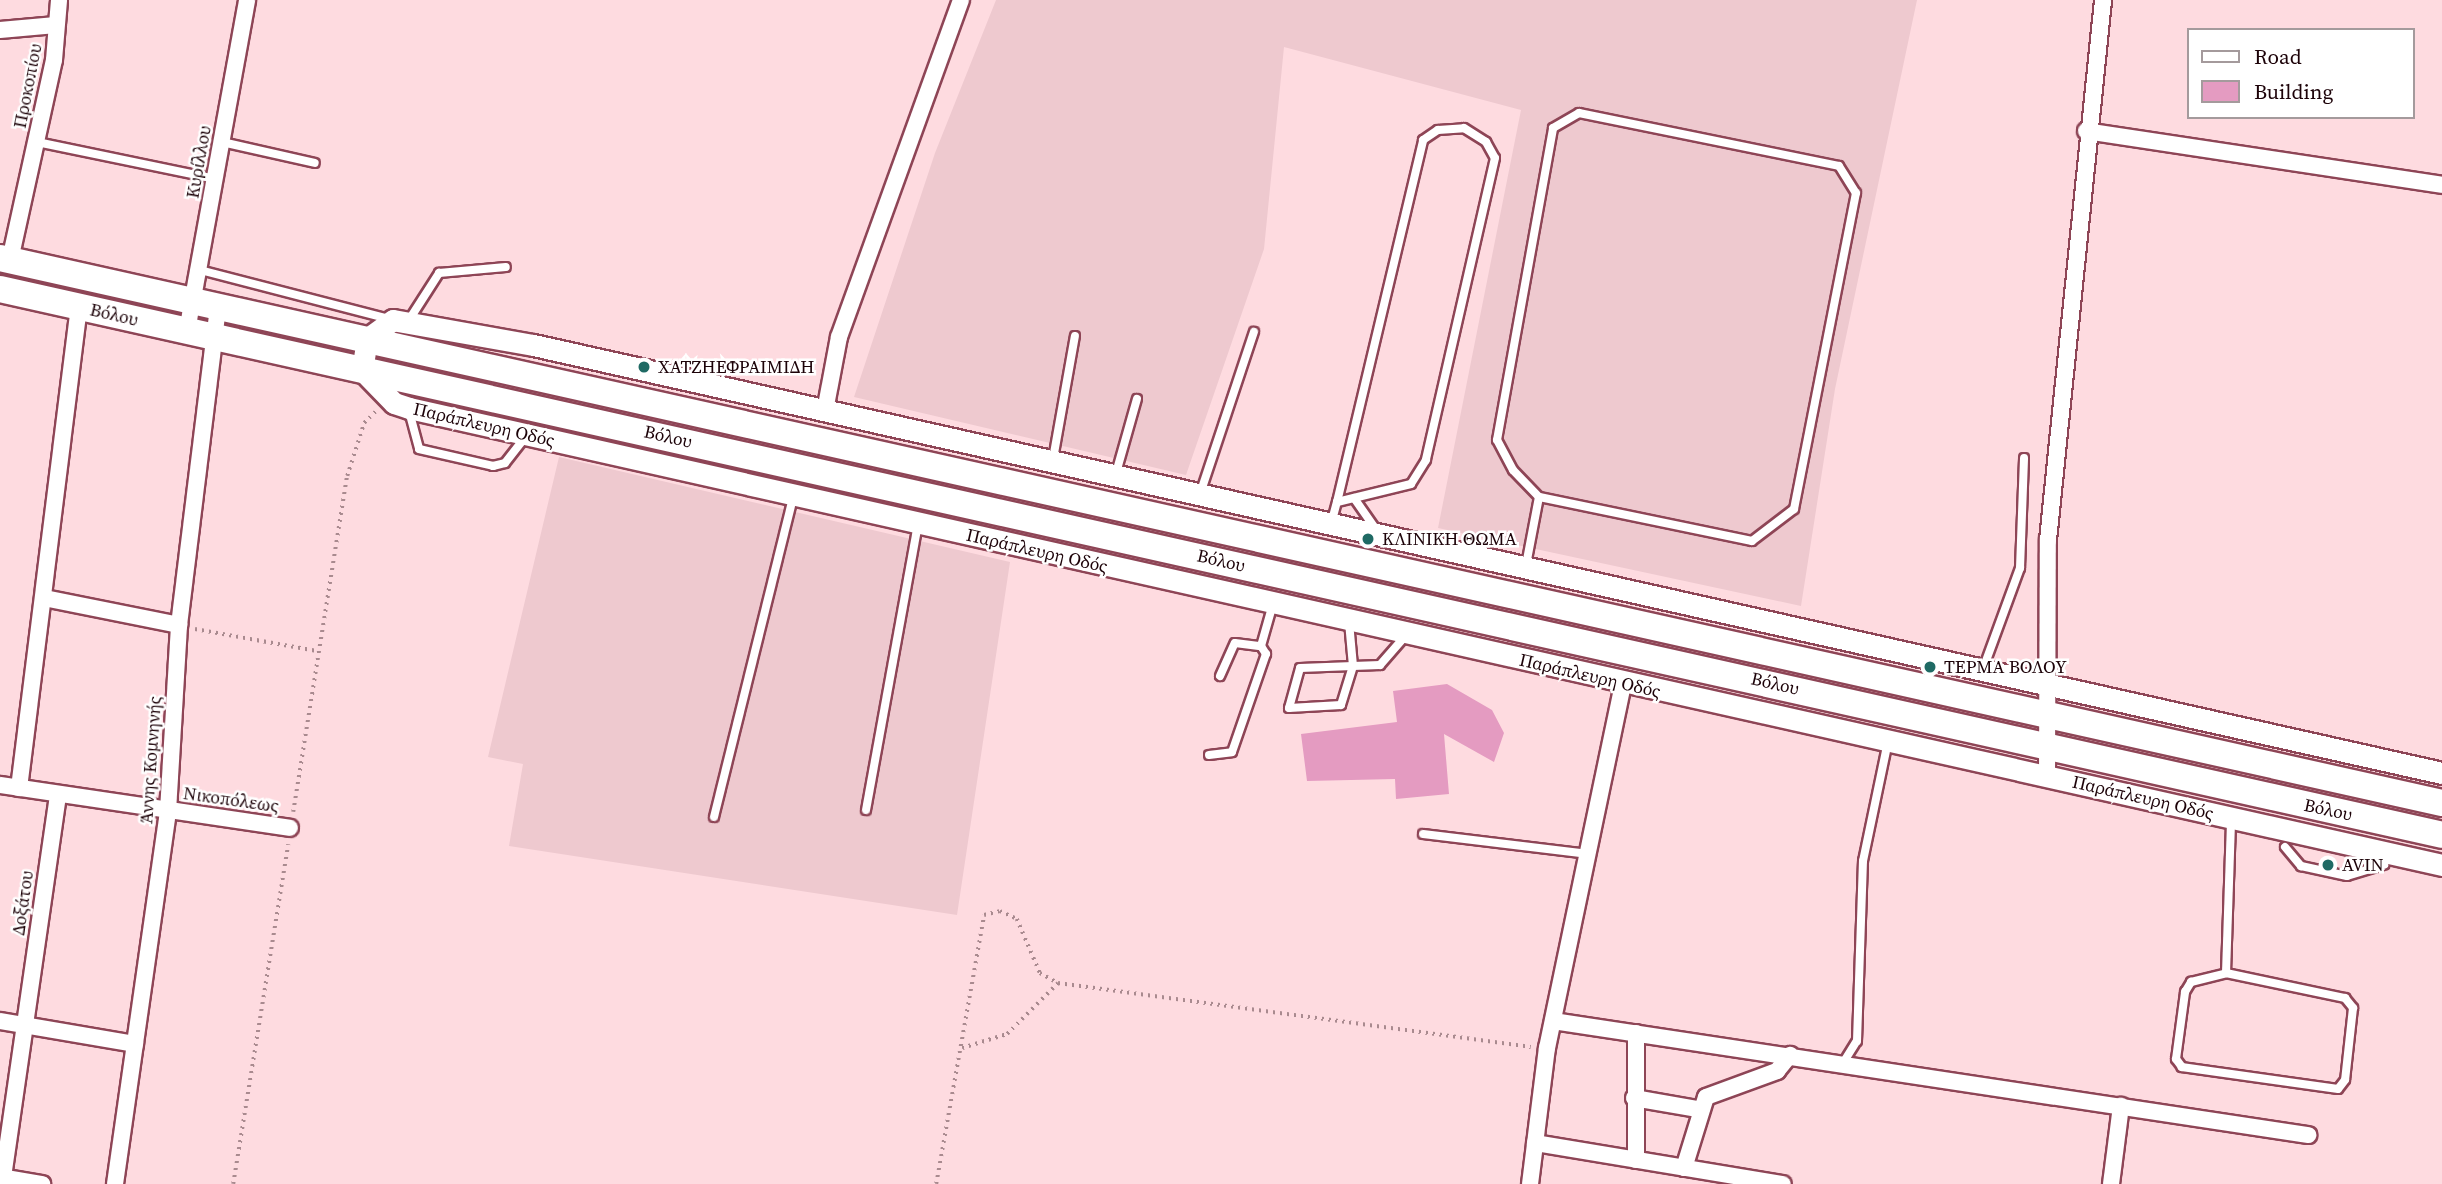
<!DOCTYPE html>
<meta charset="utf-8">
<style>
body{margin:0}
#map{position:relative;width:2442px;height:1184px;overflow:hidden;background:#fedbe0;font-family:"Source Serif 4",serif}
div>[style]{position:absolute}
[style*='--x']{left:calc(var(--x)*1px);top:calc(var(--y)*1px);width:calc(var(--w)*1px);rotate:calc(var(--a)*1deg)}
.built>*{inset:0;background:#eec9cf}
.building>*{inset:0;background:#e49bc1}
.path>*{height:3.5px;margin-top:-1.75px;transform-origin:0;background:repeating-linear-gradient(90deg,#a98a8f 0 2px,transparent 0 7px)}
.roads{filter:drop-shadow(2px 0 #8e4556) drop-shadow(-2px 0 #8e4556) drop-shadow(0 2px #8e4556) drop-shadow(0 -2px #8e4556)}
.service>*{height:8px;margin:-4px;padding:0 4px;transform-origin:4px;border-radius:4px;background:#fff}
.minor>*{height:16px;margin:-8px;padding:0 8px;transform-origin:8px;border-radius:8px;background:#fff}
.tertiary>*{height:21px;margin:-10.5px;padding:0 10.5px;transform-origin:10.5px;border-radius:10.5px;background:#fff}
.primary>*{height:26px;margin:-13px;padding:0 13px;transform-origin:13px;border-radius:13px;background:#fff}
.dots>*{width:19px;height:19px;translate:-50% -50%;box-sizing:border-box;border:4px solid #fff;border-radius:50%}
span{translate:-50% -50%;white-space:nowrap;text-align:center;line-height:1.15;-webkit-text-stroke:5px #fff;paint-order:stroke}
.street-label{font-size:18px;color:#1c0208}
.poi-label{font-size:18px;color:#1c0208}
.left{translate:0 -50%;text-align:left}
.legend{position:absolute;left:2187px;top:28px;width:228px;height:91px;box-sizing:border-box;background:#fff;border:2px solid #a49a9c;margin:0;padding:9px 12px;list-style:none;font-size:21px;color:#1c0208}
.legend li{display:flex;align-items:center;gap:14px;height:35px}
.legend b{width:35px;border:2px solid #a49a9c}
</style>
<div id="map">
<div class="built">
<div style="clip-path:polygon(996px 0,1917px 0,1835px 389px,1801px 606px,1438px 528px,1521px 110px,1284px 47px,1264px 249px,1186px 475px,854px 397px,935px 153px)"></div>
<div style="clip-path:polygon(559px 457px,1010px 562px,957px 915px,509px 846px,523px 764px,488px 757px)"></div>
</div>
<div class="building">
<div style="clip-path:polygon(1447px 684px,1492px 710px,1504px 733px,1494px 762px,1444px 734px,1449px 794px,1396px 799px,1395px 779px,1307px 781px,1301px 734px,1397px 722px,1393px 691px)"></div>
</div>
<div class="path">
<div style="--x:195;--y:629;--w:124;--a:10.2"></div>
<div style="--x:293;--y:812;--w:340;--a:-80.9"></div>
<div style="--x:347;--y:476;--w:56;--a:-72.2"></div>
<div style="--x:364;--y:423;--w:16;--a:-45"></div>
<div style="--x:962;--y:1048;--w:47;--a:-17.3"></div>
<div style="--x:1007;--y:1034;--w:72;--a:-45"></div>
<div style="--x:1058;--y:983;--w:477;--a:7.7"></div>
<div style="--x:233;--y:1184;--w:344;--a:-80.8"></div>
<div style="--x:936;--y:1184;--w:273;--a:-79.9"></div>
<div style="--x:984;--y:915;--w:16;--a:-14"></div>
<div style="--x:1000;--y:911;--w:19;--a:25"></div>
<div style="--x:1017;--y:919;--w:59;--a:66.9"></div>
<div style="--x:1040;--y:973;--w:21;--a:29"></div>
</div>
<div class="roads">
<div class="service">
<div style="--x:1579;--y:113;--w:265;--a:11.5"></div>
<div style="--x:1839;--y:166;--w:32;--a:58"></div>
<div style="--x:1856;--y:193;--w:322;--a:101.1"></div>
<div style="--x:1794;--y:509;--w:53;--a:142.7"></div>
<div style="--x:1752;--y:541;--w:217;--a:-168.3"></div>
<div style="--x:1539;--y:497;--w:37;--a:-134"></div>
<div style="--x:1513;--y:470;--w:34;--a:-118"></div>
<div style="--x:1497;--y:440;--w:317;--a:-79.8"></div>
<div style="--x:1553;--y:128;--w:30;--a:-30"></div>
<div style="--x:37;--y:142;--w:182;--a:11.7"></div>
<div style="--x:222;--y:142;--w:95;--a:12.7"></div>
<div style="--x:200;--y:270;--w:196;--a:14.5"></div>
<div style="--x:409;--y:320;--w:56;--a:-57.4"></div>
<div style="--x:439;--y:273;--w:67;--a:-5.1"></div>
<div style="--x:409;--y:411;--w:39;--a:75"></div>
<div style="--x:419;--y:449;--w:76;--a:12.9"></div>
<div style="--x:493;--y:466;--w:12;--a:-14"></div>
<div style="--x:505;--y:463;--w:34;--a:-52"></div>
<div style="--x:1053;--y:459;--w:125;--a:-79.9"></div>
<div style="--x:1116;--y:473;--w:77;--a:-74.2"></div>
<div style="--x:1200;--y:494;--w:171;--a:-71.6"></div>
<div style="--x:1354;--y:498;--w:39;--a:55"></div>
<div style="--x:1331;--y:524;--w:23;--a:-75"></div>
<div style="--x:1337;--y:502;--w:372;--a:-76.6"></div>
<div style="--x:1423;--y:140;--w:18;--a:-34"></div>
<div style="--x:1438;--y:130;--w:26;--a:-4"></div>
<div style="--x:1464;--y:128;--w:26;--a:32"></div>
<div style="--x:1486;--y:142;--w:18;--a:61"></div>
<div style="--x:1495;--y:158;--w:310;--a:102.9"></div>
<div style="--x:1426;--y:460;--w:28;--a:122"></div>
<div style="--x:1411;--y:484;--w:76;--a:166.3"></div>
<div style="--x:1526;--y:565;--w:69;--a:-79.2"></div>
<div style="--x:1349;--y:622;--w:44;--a:84.8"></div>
<div style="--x:1353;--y:666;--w:27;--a:-2"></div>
<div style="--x:1380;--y:665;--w:41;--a:-48.9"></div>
<div style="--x:1353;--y:666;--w:41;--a:107.1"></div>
<div style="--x:1341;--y:705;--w:52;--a:176.7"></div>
<div style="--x:1289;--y:708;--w:41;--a:-74.6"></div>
<div style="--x:1300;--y:668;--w:53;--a:-2.2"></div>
<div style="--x:1983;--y:669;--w:108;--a:-69.9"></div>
<div style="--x:2020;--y:568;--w:110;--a:-87.9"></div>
<div style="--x:1220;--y:676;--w:36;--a:-66"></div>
<div style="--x:1235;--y:643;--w:26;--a:7"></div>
<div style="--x:1209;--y:755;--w:23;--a:-7"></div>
<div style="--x:1232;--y:752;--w:104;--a:-70.9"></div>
<div style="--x:1266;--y:654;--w:9;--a:-122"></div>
<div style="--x:1261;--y:646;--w:44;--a:-74.1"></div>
<div style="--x:866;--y:810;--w:290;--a:-79.7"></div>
<div style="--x:714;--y:817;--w:329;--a:-76.1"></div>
<div style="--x:1423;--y:834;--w:167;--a:6.9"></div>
<div style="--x:2285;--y:847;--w:25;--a:50"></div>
<div style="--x:2301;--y:866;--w:47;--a:12.3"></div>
<div style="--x:2347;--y:876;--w:39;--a:-17"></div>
<div style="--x:2226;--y:973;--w:122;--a:11.9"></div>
<div style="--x:2345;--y:998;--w:13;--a:51"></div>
<div style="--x:2353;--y:1008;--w:72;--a:96.3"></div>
<div style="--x:2345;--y:1080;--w:11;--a:128"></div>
<div style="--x:2338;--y:1089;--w:158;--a:-172"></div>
<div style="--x:2182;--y:1067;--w:10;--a:-127"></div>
<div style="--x:2176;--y:1059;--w:68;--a:-82.3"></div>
<div style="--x:2185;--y:992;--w:12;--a:-59"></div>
<div style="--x:2191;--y:982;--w:36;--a:-14"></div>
<div style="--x:2226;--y:973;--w:154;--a:-88.1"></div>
<div style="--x:1843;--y:1063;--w:26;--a:-58"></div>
<div style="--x:1857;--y:1041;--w:180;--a:-88.1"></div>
<div style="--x:1863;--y:861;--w:123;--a:-78.2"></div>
</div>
<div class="minor">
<div style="--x:0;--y:30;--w:56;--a:-5.1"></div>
<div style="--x:2086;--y:131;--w:360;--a:8.6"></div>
<div style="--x:10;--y:260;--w:205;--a:-77.6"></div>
<div style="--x:54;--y:60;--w:60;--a:-85.2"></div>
<div style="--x:187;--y:331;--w:336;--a:-79.7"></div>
<div style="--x:825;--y:411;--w:75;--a:-79.3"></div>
<div style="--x:839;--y:337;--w:358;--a:-70.1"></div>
<div style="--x:44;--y:598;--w:138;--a:11.3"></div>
<div style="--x:2047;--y:777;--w:237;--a:-89.8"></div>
<div style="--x:2048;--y:540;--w:543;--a:-84.18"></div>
<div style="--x:0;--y:785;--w:293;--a:8.4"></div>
<div style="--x:19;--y:788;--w:485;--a:-82.9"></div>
<div style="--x:0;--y:1021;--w:137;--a:9.7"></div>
<div style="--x:1553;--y:1021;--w:764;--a:8.59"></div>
<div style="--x:1634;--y:1098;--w:65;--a:9.8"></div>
<div style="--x:1535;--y:1143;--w:251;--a:9.4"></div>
<div style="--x:1636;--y:1160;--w:127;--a:-90"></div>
<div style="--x:1684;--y:1168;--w:74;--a:-72.8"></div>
<div style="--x:1706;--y:1097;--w:76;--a:-20.1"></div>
<div style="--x:1777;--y:1071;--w:21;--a:-51"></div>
<div style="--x:0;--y:1177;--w:43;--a:9.5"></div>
<div style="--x:2;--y:1184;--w:394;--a:-81.8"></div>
<div style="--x:115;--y:1184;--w:377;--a:-81.9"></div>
<div style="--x:168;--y:811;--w:186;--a:-86.6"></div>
<div style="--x:179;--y:625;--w:320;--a:-83"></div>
<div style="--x:1530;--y:1184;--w:137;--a:-82.9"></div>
<div style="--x:1547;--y:1048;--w:371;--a:-78.2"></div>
<div style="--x:2111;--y:1184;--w:79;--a:-82.7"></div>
</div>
<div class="tertiary">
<div style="--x:2442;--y:773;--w:1956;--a:-167.36"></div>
<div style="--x:533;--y:345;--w:142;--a:-169.9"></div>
<div style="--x:393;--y:320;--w:32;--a:144"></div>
<div style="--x:367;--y:339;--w:31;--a:99"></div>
<div style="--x:362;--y:370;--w:46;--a:45.9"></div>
<div style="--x:394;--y:403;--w:16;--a:18"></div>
<div style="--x:409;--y:408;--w:2084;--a:12.67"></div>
</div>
<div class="primary">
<div style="--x:0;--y:258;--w:2502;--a:12.58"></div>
<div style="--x:0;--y:289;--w:2502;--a:12.6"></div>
</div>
</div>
<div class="dots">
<div style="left:644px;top:367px;background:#1f6a64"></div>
<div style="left:1368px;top:539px;background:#1f6a64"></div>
<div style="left:1930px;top:667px;background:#1f6a64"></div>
<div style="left:2328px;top:865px;background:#1f6a64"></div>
</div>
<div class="street-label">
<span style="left:28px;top:86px;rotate:-79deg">Προκοπίου</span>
<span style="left:199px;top:162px;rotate:-80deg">Κυρίλλου</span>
<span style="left:114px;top:315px;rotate:13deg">Βόλου</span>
<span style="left:484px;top:425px;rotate:13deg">Παράπλευρη Οδός</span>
<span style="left:668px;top:437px;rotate:13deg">Βόλου</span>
<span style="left:1037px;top:551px;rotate:13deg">Παράπλευρη Οδός</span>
<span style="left:1221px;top:561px;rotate:13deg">Βόλου</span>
<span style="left:1590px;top:676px;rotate:13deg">Παράπλευρη Οδός</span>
<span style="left:1775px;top:684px;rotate:13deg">Βόλου</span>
<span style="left:151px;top:760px;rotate:-86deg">Άννης Κομνηνής</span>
<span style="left:2143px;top:798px;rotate:13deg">Παράπλευρη Οδός</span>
<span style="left:231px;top:800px;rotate:8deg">Νικοπόλεως</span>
<span style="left:2328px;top:810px;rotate:12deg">Βόλου</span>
<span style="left:23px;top:903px;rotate:-82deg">Δοξάτου</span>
</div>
<div class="poi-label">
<span class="left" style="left:658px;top:367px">ΧΑΤΖΗΕΦΡΑΙΜΙΔΗ</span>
<span class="left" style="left:1382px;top:539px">ΚΛΙΝΙΚΗ ΘΩΜΑ</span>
<span class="left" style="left:1944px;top:667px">ΤΕΡΜΑ ΒΟΛΟΥ</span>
<span class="left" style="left:2342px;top:865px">AVIN</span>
</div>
<ul class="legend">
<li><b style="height:9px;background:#fff"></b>Road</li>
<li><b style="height:19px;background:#e49bc1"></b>Building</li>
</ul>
</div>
